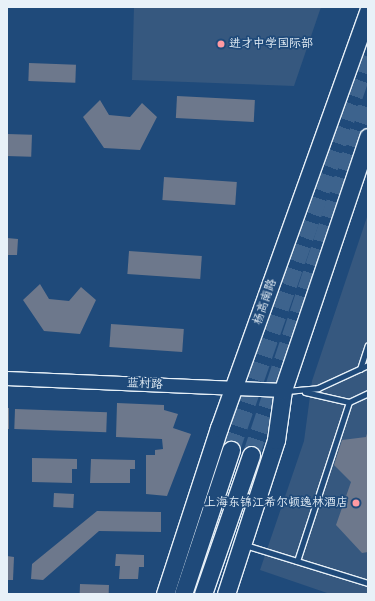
<!DOCTYPE html>
<meta charset="utf-8">
<style>
body{margin:0}
#map{position:relative;width:375px;height:601px;overflow:hidden;background:#1f4a7a;font-family:Kalam,"LXGW WenKai TC",sans-serif}
div>[style]{position:absolute}
[style*='--x']{left:calc(var(--x)*1px);top:calc(var(--y)*1px);width:calc(var(--w)*1px);rotate:calc(var(--a)*1deg)}
.built>*{inset:0;background:#36587f}
.building>*{inset:0;background:#6d788c;transform-origin:0 0}
.trunk-tunnel>*{height:17px;margin-top:-8.5px;transform-origin:0;background:repeating-linear-gradient(90deg,#3d638d 0 17px,transparent 0 25px)}
.roads{filter:drop-shadow(1px 0 #e8f1f8) drop-shadow(-1px 0 #e8f1f8) drop-shadow(0 1px #e8f1f8) drop-shadow(0 -1px #e8f1f8)}
.service>*{height:5px;margin:-2.5px;padding:0 2.5px;transform-origin:2.5px;border-radius:2.5px;background:#1f4a7a}
.tertiary>*{height:13px;margin:-6.5px;padding:0 6.5px;transform-origin:6.5px;border-radius:6.5px;background:#1f4a7a}
.primary>*{height:17px;margin:-8.5px;padding:0 8.5px;transform-origin:8.5px;border-radius:8.5px;background:#1f4a7a}
.trunk>*{height:17px;margin:-8.5px;padding:0 8.5px;transform-origin:8.5px;border-radius:8.5px;background:#1f4a7a}
.dots>*{width:11px;height:11px;translate:-50% -50%;box-sizing:border-box;border:2px solid #1f4a7a;border-radius:50%}
span{translate:-50% -50%;white-space:nowrap;text-align:center;line-height:1.15;-webkit-text-stroke:3.5px #1f4a7a;paint-order:stroke}
.poi-label{font-size:12px;color:#e8f1f8}
.left{translate:0 -50%;text-align:left}
.right{translate:-100% -50%;text-align:right}
.street-label{font-size:12px;color:#e8f1f8}
.frame{position:absolute;inset:0;border:8px solid #e8f1f8;pointer-events:none}
</style>
<div id="map">
<div class="built">
<div style="clip-path:polygon(134px 7px,321px 7px,294px 86px,132px 80px)"></div>
<div style="clip-path:polygon(368px 214px,368px 594px,330px 594px,260px 570px,304px 441px,312px 381px)"></div>
</div>
<div class="building">
<div style="left:29px;top:63px;width:47px;height:18px;rotate:2deg"></div>
<div style="left:177px;top:96px;width:78px;height:22px;rotate:3deg"></div>
<div style="clip-path:polygon(100px 100px,109px 115px,130px 117px,142px 103px,157px 117px,140px 150px,104px 148px,83px 117px)"></div>
<div style="left:7px;top:134px;width:25px;height:22px;rotate:2deg"></div>
<div style="left:164px;top:177px;width:73px;height:23px;rotate:4deg"></div>
<div style="clip-path:polygon(7px 238px,18px 239px,17px 255px,7px 255px)"></div>
<div style="left:129px;top:251px;width:73px;height:23px;rotate:4deg"></div>
<div style="clip-path:polygon(40px 284px,49px 299px,69px 301px,81px 287px,96px 300px,80px 334px,44px 331px,23px 300px)"></div>
<div style="left:111px;top:324px;width:73px;height:23px;rotate:4deg"></div>
<div style="clip-path:polygon(117px 403px,164px 405px,164px 410px,178px 414px,173px 428px,191px 434px,167px 496px,146px 494px,146px 455px,155px 455px,155px 450px,163px 449px,162px 439px,116px 437px)"></div>
<div style="left:7px;top:408px;width:2px;height:21px"></div>
<div style="left:15px;top:409px;width:92px;height:20px;rotate:2deg"></div>
<div style="clip-path:polygon(368px 430px,368px 552px,362px 553px,336px 525px,351px 482px,334px 465px,342px 440px,366px 437px)"></div>
<div style="clip-path:polygon(32px 458px,77px 459px,77px 469px,72px 469px,72px 483px,32px 482px)"></div>
<div style="clip-path:polygon(91px 459px,135px 460px,135px 469px,130px 469px,130px 483px,90px 483px)"></div>
<div style="left:54px;top:493px;width:20px;height:14px;rotate:3deg"></div>
<div style="clip-path:polygon(97px 511px,161px 512px,161px 532px,99px 531px,43px 580px,31px 579px,32px 564px)"></div>
<div style="clip-path:polygon(116px 554px,144px 555px,144px 567px,139px 567px,138px 579px,119px 579px,120px 566px,115px 566px)"></div>
<div style="clip-path:polygon(7px 556px,14px 557px,13px 580px,7px 580px)"></div>
<div style="left:80px;top:584px;width:29px;height:10px;rotate:2deg"></div>
</div>
<div class="trunk-tunnel">
<div style="--x:231;--y:450;--w:417;--a:-70.8"></div>
<div style="--x:251;--y:455;--w:373;--a:-71.7"></div>
</div>
<div class="roads">
<div class="service">
<div style="--x:360;--y:369;--w:25;--a:-72"></div>
<div style="--x:286;--y:391;--w:32;--a:-5"></div>
<div style="--x:318;--y:388;--w:55;--a:-24.7"></div>
<div style="--x:305;--y:392;--w:45;--a:12.8"></div>
<div style="--x:245;--y:545;--w:129;--a:17.2"></div>
<div style="--x:297;--y:561;--w:167;--a:-71.9"></div>
<div style="--x:349;--y:402;--w:21;--a:-25"></div>
</div>
<div class="tertiary">
<div style="--x:7;--y:378;--w:276;--a:2.5"></div>
</div>
<div class="primary">
<div style="--x:165;--y:594;--w:175;--a:-72"></div>
<div style="--x:219;--y:428;--w:443;--a:-70.3"></div>
<div style="--x:226;--y:594;--w:162;--a:-72"></div>
<div style="--x:276;--y:440;--w:50;--a:-82"></div>
<div style="--x:283;--y:390;--w:267;--a:-71.4"></div>
</div>
<div class="trunk">
<div style="--x:183;--y:594;--w:152;--a:-71.6"></div>
<div style="--x:203;--y:594;--w:147;--a:-70.9"></div>
</div>
</div>
<div class="dots">
<div style="left:221px;top:44px;background:#ff9aa2"></div>
<div style="left:356px;top:503px;background:#ff9aa2"></div>
</div>
<div class="poi-label">
<span class="left" style="left:229px;top:44px">进才中学国际部</span>
<span class="right" style="left:348px;top:503px">上海东锦江希尔顿逸林酒店</span>
</div>
<div class="street-label">
<span style="left:265px;top:302px;rotate:-71deg">杨高南路</span>
<span style="left:145px;top:384px;rotate:3deg">蓝村路</span>
</div>
<div class="frame"></div>
</div>
